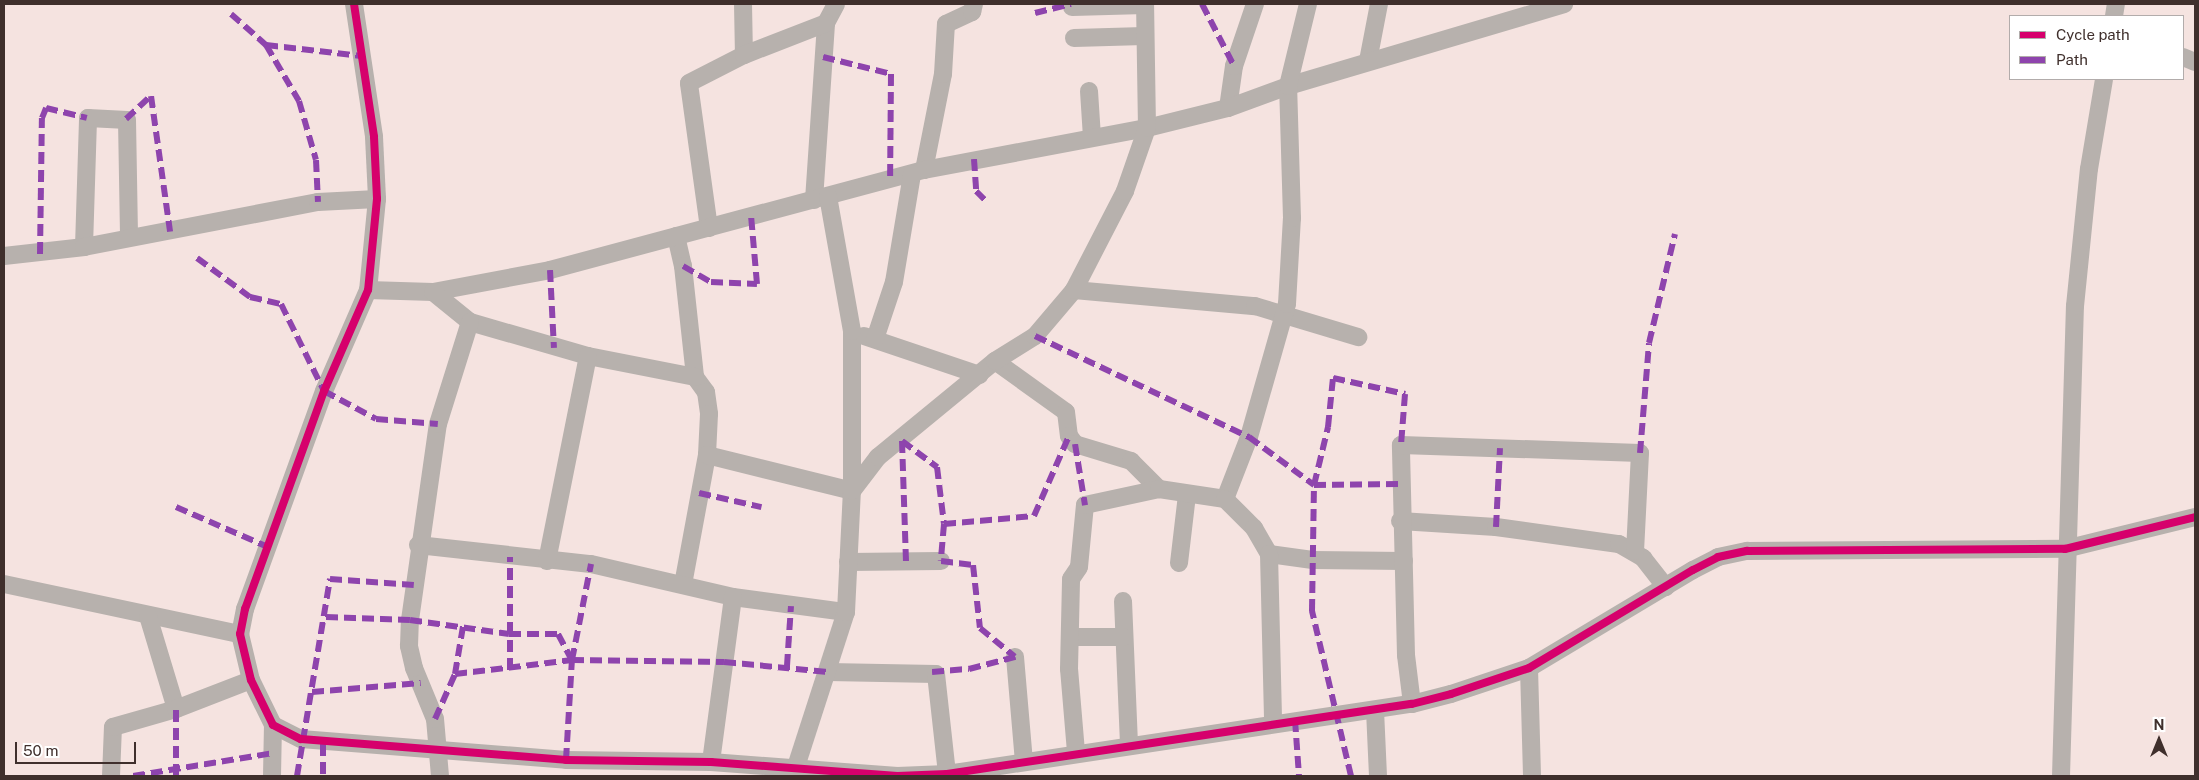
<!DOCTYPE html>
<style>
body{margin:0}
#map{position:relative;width:2199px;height:780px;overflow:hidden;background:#f5e3e0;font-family:"Public Sans",sans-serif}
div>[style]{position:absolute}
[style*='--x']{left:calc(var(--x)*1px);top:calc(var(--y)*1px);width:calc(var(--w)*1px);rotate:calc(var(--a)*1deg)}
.street>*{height:18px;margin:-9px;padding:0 9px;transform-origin:9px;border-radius:9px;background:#b7b1ad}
.quiet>*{height:6px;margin-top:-3px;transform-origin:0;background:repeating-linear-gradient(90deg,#8e44ad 0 12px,transparent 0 18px)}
.cycleway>*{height:8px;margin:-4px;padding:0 4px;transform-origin:4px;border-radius:4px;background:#d6006c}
span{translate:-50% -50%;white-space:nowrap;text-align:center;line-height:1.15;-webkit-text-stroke:4px #fff;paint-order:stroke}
.frame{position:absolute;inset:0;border:5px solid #3f2f2c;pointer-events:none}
.legend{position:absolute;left:2009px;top:15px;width:175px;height:65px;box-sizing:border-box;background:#fff;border:1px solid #b2acab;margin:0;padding:6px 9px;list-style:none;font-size:15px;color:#3f2f2c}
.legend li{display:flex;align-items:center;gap:10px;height:25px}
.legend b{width:25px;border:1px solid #b2acab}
.north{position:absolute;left:2134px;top:715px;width:50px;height:50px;-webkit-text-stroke:4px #fff;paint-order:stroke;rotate:0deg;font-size:14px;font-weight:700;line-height:20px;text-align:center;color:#3f2f2c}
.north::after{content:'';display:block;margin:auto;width:18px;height:22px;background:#3f2f2c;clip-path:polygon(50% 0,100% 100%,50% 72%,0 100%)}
.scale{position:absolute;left:15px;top:742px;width:121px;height:22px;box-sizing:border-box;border:2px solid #3f2f2c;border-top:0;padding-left:6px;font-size:15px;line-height:18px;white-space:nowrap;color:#3f2f2c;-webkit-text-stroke:4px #fff;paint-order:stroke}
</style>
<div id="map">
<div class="street">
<div style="--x:354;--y:4;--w:134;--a:81.4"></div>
<div style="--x:374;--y:137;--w:62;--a:87.2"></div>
<div style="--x:377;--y:199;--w:91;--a:95.6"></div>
<div style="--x:368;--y:290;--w:110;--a:113.5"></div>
<div style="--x:324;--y:391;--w:232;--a:109.9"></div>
<div style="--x:245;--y:609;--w:25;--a:101"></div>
<div style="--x:240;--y:634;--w:47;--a:76.6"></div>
<div style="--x:251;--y:680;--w:50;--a:63.9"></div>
<div style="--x:273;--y:725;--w:31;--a:27"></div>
<div style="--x:301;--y:739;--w:266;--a:4.5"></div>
<div style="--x:566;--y:760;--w:145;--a:0.8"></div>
<div style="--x:711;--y:762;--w:187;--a:4.3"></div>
<div style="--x:897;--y:776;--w:50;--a:-2.3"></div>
<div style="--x:947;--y:774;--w:470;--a:-8.6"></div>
<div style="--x:1412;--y:704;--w:40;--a:-14.4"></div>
<div style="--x:1451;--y:694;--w:82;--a:-18.4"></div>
<div style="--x:1529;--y:668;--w:191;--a:-30.9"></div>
<div style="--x:1693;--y:570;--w:28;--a:-27"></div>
<div style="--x:1718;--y:557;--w:30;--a:-12"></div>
<div style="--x:1747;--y:551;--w:318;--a:-0.4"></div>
<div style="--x:2065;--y:549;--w:134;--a:-13.8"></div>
<div style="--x:743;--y:4;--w:51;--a:88.9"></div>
<div style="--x:1072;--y:7;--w:73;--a:-1.6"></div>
<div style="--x:2114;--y:16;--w:12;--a:-81"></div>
<div style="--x:1074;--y:38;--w:70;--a:-1.6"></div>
<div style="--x:2183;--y:57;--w:13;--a:23"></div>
<div style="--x:1368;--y:61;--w:58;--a:-79.1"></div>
<div style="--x:1089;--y:91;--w:46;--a:86.3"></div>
<div style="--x:1228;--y:108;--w:42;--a:-81.9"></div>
<div style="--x:1234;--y:66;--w:65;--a:-71.3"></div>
<div style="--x:924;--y:170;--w:98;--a:-78.8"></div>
<div style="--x:943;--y:74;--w:50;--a:-86.6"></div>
<div style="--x:946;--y:24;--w:29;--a:-25"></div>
<div style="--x:972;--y:12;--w:8;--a:-76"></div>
<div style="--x:814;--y:200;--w:177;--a:-86.1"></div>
<div style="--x:826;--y:23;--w:21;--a:-62"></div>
<div style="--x:709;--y:228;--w:146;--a:-97.9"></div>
<div style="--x:689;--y:83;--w:62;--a:-27"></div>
<div style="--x:744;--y:55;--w:88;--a:-21.3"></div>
<div style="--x:676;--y:236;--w:31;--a:77"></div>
<div style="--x:683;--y:266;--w:112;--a:83.8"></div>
<div style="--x:695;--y:377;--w:19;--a:54"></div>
<div style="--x:706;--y:392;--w:22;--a:82"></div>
<div style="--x:709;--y:414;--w:41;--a:92.8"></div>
<div style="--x:707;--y:455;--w:131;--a:100.5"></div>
<div style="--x:84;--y:247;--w:129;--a:-88.2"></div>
<div style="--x:88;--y:118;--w:39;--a:3"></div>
<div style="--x:127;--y:120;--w:116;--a:89"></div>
<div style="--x:4;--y:256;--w:81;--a:-6.4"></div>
<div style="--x:84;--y:247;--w:238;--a:-10.9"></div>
<div style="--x:318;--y:202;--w:59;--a:-2.9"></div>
<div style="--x:368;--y:290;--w:65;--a:1.8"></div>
<div style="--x:433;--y:292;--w:119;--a:-10.6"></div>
<div style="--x:550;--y:270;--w:387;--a:-15"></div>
<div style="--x:924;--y:170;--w:227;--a:-10.7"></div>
<div style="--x:1147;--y:128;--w:83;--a:-13.9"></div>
<div style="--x:1228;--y:108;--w:64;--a:-20.1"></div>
<div style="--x:1288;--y:86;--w:288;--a:-16.5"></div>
<div style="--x:1074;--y:290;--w:182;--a:5.1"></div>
<div style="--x:1255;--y:306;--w:108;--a:16.8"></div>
<div style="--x:433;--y:292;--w:48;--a:39"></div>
<div style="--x:470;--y:322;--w:123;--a:16.1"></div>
<div style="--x:588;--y:356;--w:109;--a:11.1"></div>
<div style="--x:864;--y:336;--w:122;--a:18.6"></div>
<div style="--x:875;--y:339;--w:60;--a:-71.6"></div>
<div style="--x:894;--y:282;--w:109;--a:-80.5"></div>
<div style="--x:995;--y:361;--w:87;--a:35.7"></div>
<div style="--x:1066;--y:412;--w:24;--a:83"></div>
<div style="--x:1069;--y:436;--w:10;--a:53"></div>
<div style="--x:1075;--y:444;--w:59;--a:16.9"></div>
<div style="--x:1131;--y:461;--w:40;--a:45"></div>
<div style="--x:707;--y:455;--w:149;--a:13.9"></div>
<div style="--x:852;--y:491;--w:43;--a:-52.6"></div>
<div style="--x:878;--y:457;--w:151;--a:-39.4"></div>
<div style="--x:995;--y:361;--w:47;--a:-32"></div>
<div style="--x:1035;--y:336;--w:60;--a:-49.7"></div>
<div style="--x:1074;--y:290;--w:111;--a:-62.7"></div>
<div style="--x:1125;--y:191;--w:67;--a:-70.8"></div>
<div style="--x:1147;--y:128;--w:124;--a:-90.9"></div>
<div style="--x:1225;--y:499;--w:66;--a:-68.8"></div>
<div style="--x:1249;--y:437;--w:138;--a:-74.1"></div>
<div style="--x:1287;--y:304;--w:86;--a:-86.7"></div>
<div style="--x:1292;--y:218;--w:132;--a:-91.7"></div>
<div style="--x:1288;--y:86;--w:84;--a:-76.3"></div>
<div style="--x:1400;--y:521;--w:96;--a:3.6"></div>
<div style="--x:1496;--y:527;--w:124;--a:7.9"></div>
<div style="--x:1619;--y:544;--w:28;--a:30"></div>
<div style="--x:1643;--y:558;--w:37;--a:52"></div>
<div style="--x:418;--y:545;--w:174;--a:6.3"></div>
<div style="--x:591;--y:564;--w:146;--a:13.1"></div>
<div style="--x:733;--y:597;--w:114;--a:7.6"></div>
<div style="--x:1269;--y:554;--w:44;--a:7.8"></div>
<div style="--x:1313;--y:560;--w:91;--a:0.6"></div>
<div style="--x:547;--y:561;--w:209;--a:-78.7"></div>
<div style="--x:848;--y:562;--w:93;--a:-0.6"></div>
<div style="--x:1179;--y:563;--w:68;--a:-83.3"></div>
<div style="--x:4;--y:584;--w:241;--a:12"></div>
<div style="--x:1123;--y:601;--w:143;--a:87.6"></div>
<div style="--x:148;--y:616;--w:97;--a:73.2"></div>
<div style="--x:1070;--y:637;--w:54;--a:0"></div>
<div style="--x:1015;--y:657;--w:104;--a:85.1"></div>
<div style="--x:1529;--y:668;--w:108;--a:88.4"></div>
<div style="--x:828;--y:672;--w:108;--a:1.1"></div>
<div style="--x:936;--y:674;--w:101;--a:83.7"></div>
<div style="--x:1412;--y:704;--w:49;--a:-97"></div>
<div style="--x:1406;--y:655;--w:210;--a:-91.4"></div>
<div style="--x:1401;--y:445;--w:239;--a:1.9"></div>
<div style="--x:1640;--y:453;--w:98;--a:92.9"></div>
<div style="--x:1375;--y:710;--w:66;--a:87.4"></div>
<div style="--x:1076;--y:752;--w:83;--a:-94.8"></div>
<div style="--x:1069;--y:669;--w:90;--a:-88.7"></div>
<div style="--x:1071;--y:579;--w:14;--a:-56"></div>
<div style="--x:1079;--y:567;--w:62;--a:-84.5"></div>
<div style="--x:1085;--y:505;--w:76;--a:-12.2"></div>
<div style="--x:1159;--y:489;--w:67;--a:8.6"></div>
<div style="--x:1225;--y:499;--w:41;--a:45"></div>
<div style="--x:1254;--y:528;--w:30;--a:60"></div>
<div style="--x:1269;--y:554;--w:169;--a:88.6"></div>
<div style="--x:711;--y:762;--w:166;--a:-82.4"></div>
<div style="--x:111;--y:776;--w:49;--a:-87.7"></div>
<div style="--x:113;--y:727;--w:66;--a:-15.9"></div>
<div style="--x:176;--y:709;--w:80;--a:-21.1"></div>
<div style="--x:272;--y:776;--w:51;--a:-88.9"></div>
<div style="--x:440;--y:776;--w:57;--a:-95"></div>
<div style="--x:435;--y:719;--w:55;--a:-112.4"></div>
<div style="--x:414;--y:668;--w:23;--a:-103"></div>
<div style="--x:409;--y:646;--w:26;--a:-88"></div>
<div style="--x:410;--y:620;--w:198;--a:-81.9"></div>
<div style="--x:438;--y:424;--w:107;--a:-72.6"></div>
<div style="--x:793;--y:776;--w:172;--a:-72.1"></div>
<div style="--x:846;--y:612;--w:121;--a:-87.2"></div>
<div style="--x:852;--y:491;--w:160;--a:-90"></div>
<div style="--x:852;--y:331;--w:137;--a:-100.1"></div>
<div style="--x:2061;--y:776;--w:470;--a:-88.3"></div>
<div style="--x:2075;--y:306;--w:138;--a:-84.2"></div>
<div style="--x:2089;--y:169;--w:91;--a:-80.5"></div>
</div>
<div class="quiet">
<div style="--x:1202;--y:4;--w:70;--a:62.7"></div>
<div style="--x:1035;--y:13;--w:37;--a:-14"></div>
<div style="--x:231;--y:14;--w:47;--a:41.5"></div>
<div style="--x:266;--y:45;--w:65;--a:59.5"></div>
<div style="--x:299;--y:101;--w:61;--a:73.9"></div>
<div style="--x:316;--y:160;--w:42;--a:87.3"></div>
<div style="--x:266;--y:45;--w:96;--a:6.6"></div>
<div style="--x:823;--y:57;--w:70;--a:14"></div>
<div style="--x:891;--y:74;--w:107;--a:90.5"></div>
<div style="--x:126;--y:119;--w:34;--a:-43"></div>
<div style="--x:151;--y:96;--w:137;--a:82"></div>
<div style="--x:974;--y:159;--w:32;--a:86"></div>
<div style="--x:976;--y:191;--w:16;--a:45"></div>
<div style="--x:40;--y:254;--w:136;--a:-89.2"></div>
<div style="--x:42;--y:118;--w:11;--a:-68"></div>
<div style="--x:46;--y:108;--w:42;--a:13.7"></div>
<div style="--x:197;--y:258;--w:66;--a:36.3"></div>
<div style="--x:250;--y:297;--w:32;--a:13"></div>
<div style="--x:281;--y:304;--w:97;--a:63.7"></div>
<div style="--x:324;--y:391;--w:59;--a:28.3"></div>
<div style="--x:376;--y:419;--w:62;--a:4.6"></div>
<div style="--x:683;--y:266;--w:32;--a:30"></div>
<div style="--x:711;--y:282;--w:46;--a:2.5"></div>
<div style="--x:757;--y:284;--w:69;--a:-95"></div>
<div style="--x:550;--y:270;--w:78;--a:87.1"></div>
<div style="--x:1035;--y:336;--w:237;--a:25.3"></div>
<div style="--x:1249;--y:437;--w:81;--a:36.4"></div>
<div style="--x:1314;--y:485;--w:85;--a:-0.7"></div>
<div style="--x:902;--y:441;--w:44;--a:36.6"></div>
<div style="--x:937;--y:467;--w:57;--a:83"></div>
<div style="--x:944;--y:524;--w:37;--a:95"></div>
<div style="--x:941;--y:561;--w:32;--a:7"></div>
<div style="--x:973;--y:565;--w:63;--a:83.7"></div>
<div style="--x:980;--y:628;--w:45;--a:39.6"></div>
<div style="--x:902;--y:441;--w:121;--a:88.1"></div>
<div style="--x:1075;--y:444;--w:62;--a:80.7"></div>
<div style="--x:1640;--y:453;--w:110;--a:-85.3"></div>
<div style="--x:1649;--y:343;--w:112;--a:-76.6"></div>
<div style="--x:699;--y:493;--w:64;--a:12.7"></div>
<div style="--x:176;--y:507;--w:100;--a:23.5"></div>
<div style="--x:944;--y:524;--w:90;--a:-5.1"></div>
<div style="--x:1034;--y:516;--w:87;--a:-66.4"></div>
<div style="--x:1496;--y:527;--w:79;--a:-87.1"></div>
<div style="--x:326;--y:617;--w:84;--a:2"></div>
<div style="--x:410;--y:620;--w:100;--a:8"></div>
<div style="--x:509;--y:634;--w:49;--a:0"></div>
<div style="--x:558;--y:634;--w:30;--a:62"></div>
<div style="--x:787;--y:666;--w:60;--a:-86.2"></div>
<div style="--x:510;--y:670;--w:113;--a:-90"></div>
<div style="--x:932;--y:672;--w:37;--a:-5"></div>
<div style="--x:969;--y:669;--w:48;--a:-14.6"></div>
<div style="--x:455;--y:674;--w:118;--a:-6.8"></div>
<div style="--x:572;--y:660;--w:152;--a:0.8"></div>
<div style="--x:724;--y:662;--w:104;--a:5.5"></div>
<div style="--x:312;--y:692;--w:109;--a:-4.7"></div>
<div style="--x:435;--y:719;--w:49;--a:-66"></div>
<div style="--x:455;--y:674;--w:49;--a:-80.5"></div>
<div style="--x:1295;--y:720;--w:56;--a:85.9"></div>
<div style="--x:323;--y:744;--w:32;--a:90"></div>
<div style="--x:566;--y:760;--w:100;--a:-86.6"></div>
<div style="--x:572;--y:660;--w:98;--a:-78.8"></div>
<div style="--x:133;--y:776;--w:143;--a:-9.3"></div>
<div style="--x:176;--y:776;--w:67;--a:-90"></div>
<div style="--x:297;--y:776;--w:200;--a:-80.5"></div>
<div style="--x:330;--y:579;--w:84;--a:4.1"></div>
<div style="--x:1351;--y:776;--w:170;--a:-103.3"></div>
<div style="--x:1312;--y:611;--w:126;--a:-89.1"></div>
<div style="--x:1314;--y:485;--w:60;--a:-76.4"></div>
<div style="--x:1328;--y:427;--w:49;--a:-84.2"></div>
<div style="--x:1333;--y:378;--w:74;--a:12.5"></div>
<div style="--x:1405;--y:394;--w:51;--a:94.5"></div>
</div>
<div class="cycleway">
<div style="--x:354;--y:4;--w:134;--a:81.4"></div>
<div style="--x:374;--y:137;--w:62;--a:87.2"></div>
<div style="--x:377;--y:199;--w:91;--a:95.6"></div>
<div style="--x:368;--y:290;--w:110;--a:113.5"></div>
<div style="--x:324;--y:391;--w:232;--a:109.9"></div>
<div style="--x:245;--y:609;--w:25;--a:101"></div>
<div style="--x:240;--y:634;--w:47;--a:76.6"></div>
<div style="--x:251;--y:680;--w:50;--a:63.9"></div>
<div style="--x:273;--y:725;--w:31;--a:27"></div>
<div style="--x:301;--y:739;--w:266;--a:4.5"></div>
<div style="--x:566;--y:760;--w:145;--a:0.8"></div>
<div style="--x:711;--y:762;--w:187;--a:4.3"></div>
<div style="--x:897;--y:776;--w:50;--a:-2.3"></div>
<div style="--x:947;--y:774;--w:470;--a:-8.6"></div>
<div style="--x:1412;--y:704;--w:40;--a:-14.4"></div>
<div style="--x:1451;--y:694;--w:82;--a:-18.4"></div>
<div style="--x:1529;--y:668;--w:191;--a:-30.9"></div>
<div style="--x:1693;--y:570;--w:28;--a:-27"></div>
<div style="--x:1718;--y:557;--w:30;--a:-12"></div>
<div style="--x:1747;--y:551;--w:318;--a:-0.4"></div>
<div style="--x:2065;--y:549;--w:134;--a:-13.8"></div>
</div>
<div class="frame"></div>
<ul class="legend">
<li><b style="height:6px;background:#d6006c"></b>Cycle path</li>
<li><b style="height:6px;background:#8e44ad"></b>Path</li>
</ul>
<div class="north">N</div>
<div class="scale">50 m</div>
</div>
